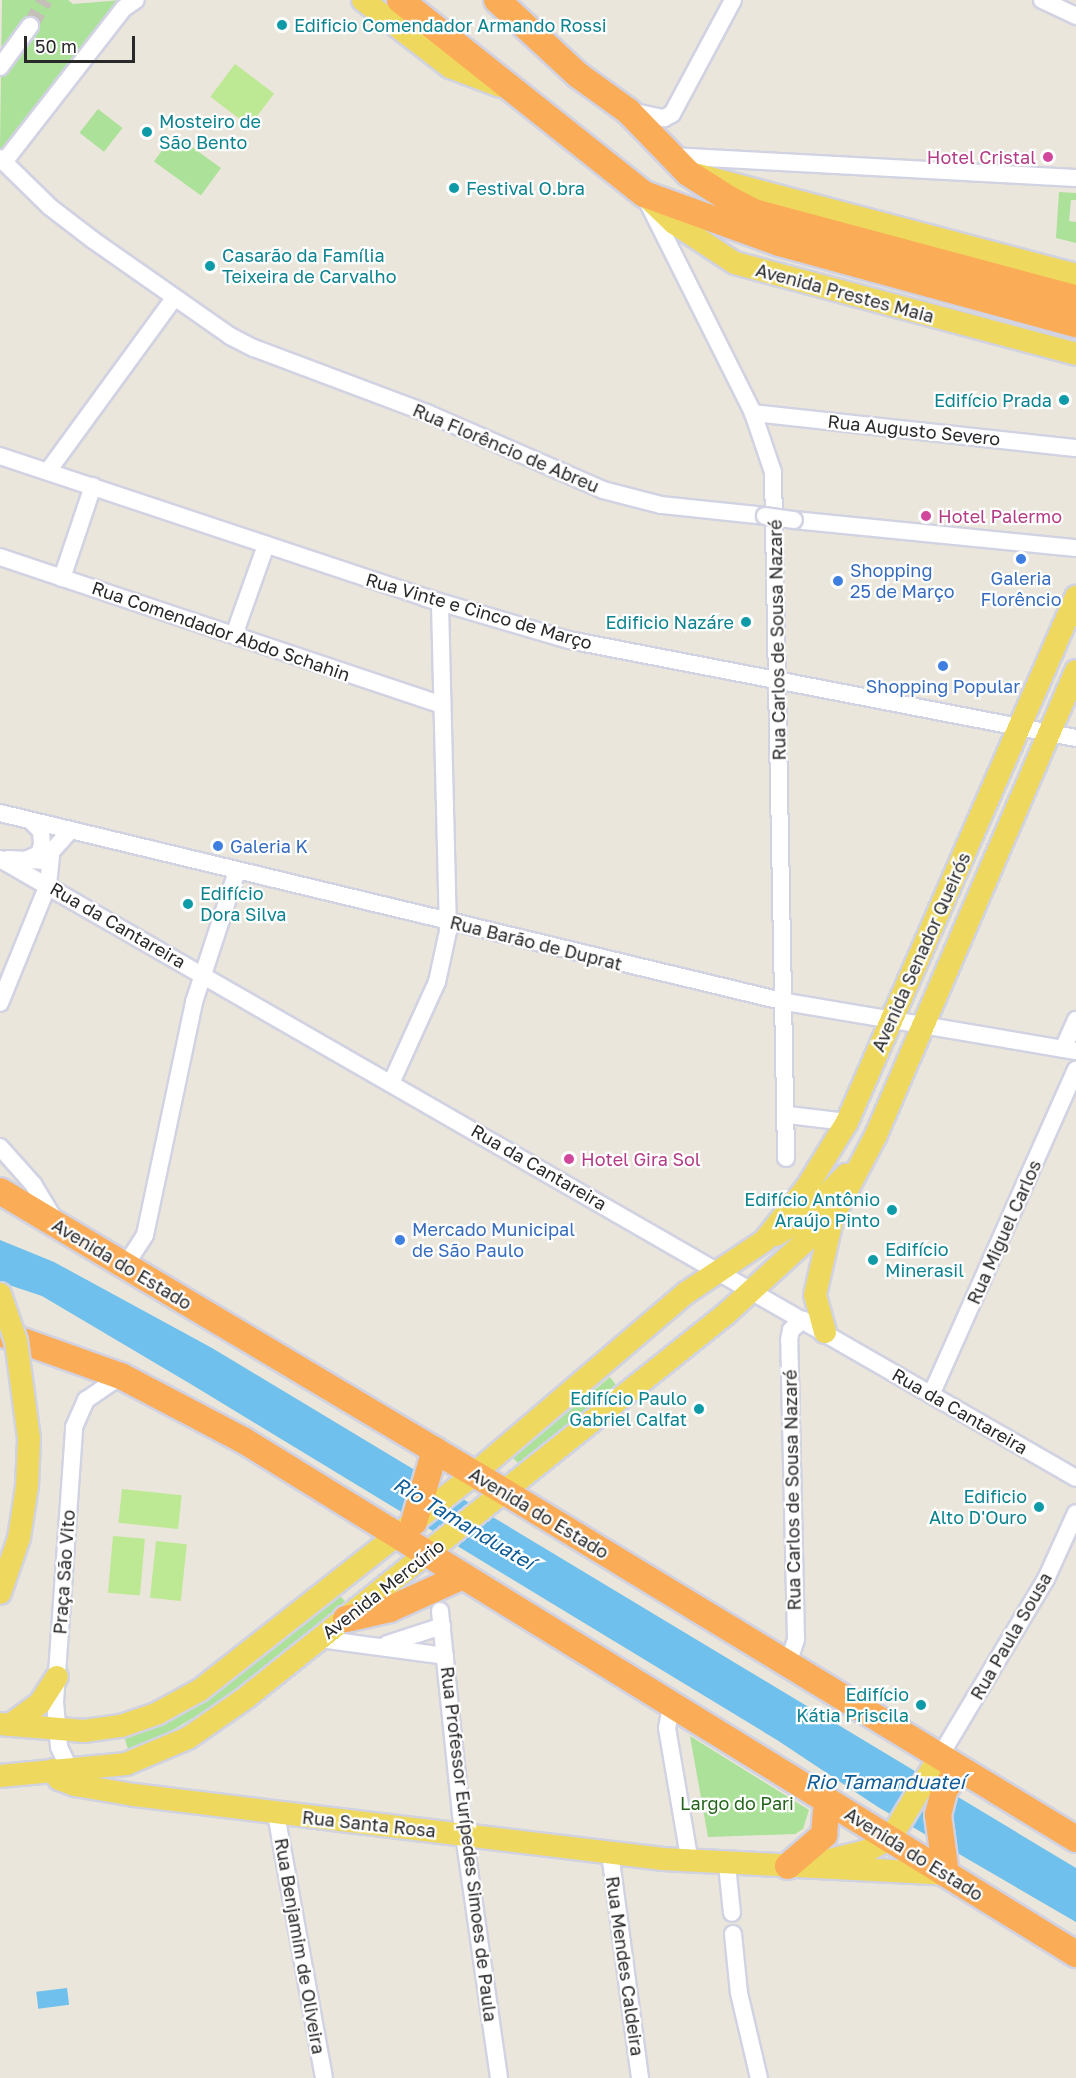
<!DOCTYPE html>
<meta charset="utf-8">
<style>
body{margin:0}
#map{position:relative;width:1076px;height:2078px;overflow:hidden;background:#ebe6db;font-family:"Golos Text",sans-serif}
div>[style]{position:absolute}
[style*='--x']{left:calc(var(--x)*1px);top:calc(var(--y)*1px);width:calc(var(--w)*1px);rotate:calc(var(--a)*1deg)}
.green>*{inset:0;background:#abe198;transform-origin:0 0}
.pitch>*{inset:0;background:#bde894;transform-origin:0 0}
.water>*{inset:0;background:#6fc0ec;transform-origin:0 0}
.minor-tunnel>*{height:16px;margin-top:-8px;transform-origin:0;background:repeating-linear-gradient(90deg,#c4c0b7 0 16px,transparent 0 24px)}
.roads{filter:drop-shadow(2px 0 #d1d2e2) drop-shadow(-2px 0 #d1d2e2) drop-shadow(0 2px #d1d2e2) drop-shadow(0 -2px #d1d2e2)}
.minor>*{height:16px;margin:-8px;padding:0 8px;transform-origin:8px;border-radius:8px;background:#fff}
.major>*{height:22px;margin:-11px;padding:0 11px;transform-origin:11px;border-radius:11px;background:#eed95e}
.highway>*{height:26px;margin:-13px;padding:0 13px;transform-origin:13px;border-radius:13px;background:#fbac57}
.bridges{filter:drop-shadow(2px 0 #d1d2e2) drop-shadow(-2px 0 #d1d2e2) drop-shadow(0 2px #d1d2e2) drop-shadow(0 -2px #d1d2e2)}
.minor-bridge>*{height:16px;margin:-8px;padding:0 8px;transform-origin:8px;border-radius:8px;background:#fff}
.major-bridge>*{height:22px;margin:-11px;padding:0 11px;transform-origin:11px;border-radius:11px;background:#eed95e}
.dots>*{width:16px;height:16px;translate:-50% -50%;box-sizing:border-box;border:3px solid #fff;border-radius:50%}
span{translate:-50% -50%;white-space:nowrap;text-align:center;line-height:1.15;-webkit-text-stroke:4.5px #fff;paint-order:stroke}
.culture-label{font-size:18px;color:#0d838f}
.left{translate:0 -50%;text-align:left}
.right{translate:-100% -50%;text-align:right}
.hotel-label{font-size:18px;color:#b23c85}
.street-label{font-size:18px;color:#292929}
.shop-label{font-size:18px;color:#366cbe}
.park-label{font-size:18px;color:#24651b}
.water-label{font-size:20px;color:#105c97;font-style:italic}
.scale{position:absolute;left:24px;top:36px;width:111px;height:27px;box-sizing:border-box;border:3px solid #292929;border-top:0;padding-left:8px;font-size:18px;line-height:21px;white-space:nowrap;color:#292929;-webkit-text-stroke:4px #fff;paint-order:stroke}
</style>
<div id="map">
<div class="green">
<div style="clip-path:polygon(2px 0,68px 0,73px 4px,122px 0,4px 152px,0 148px)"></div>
<div style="left:98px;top:109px;width:31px;height:30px;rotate:38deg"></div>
<div style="left:174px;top:134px;width:58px;height:34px;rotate:36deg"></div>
<div style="clip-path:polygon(1059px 192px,1076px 193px,1076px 200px,1071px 200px,1069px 221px,1076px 222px,1076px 243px,1056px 238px)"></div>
<div style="clip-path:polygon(610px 1377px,616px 1385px,519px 1464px,513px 1458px)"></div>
<div style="clip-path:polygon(340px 1596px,346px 1602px,223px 1700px,171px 1731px,128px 1749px,125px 1739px,167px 1723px,197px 1705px)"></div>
<div style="clip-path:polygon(690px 1736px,809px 1810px,803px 1829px,795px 1834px,708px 1837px)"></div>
</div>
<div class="pitch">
<div style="left:235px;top:64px;width:49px;height:41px;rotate:37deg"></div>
<div style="left:122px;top:1489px;width:60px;height:34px;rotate:6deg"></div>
<div style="left:113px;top:1536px;width:32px;height:57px;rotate:5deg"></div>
<div style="left:156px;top:1541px;width:31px;height:57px;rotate:6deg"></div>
</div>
<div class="water">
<div style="clip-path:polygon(0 1240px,54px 1262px,212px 1348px,1076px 1868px,1076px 1922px,878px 1807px,777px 1740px,194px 1386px,42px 1296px,0 1282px)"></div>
<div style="left:67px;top:1988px;width:17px;height:31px;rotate:83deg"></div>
</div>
<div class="minor-tunnel">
<div style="--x:30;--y:26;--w:30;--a:-60"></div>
</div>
<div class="roads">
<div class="minor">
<div style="--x:1042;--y:0;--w:38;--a:25"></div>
<div style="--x:0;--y:67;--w:51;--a:-53.8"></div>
<div style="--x:630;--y:111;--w:35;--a:12"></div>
<div style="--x:664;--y:118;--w:9;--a:-27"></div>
<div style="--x:672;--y:114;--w:129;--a:-61.8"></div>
<div style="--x:669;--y:156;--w:408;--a:3.1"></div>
<div style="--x:0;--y:158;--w:70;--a:44.4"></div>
<div style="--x:50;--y:207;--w:54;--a:37.5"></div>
<div style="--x:93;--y:240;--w:167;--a:35"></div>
<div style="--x:230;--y:336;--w:27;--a:27"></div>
<div style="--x:254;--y:348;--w:185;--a:20.6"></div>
<div style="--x:427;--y:413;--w:192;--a:23.6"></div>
<div style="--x:603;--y:490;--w:60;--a:14.5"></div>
<div style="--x:661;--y:505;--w:105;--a:6"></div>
<div style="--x:4;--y:162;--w:195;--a:-52.1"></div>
<div style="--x:124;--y:8;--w:14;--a:-34"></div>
<div style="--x:648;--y:203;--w:235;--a:63.4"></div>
<div style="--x:753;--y:413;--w:62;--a:71.3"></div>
<div style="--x:773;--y:472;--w:686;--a:88.91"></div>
<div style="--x:753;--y:413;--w:325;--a:6.2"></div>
<div style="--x:0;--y:456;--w:449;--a:18.4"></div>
<div style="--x:426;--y:598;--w:149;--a:16.4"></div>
<div style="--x:569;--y:640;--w:516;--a:10.94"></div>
<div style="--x:48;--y:471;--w:214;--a:-53.9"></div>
<div style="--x:794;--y:520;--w:283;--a:5.7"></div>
<div style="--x:0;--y:557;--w:466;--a:18.5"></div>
<div style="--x:62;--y:578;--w:97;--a:-71.4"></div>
<div style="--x:234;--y:635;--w:96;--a:-70.4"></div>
<div style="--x:0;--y:813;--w:808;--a:13.52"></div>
<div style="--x:786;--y:1002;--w:294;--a:9.6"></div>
<div style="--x:0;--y:859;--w:1241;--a:29.91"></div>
<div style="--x:8;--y:859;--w:35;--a:3"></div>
<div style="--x:43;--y:861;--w:39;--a:-48"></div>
<div style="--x:25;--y:860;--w:15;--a:-23"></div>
<div style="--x:39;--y:854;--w:9;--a:-72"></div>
<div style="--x:42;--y:845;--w:14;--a:-94"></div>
<div style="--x:41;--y:831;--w:13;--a:-135"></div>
<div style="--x:0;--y:1003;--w:127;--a:-67.9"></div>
<div style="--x:48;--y:885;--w:30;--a:-84"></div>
<div style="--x:1063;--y:1049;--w:32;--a:-66"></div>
<div style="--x:392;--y:1081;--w:109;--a:-65.6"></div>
<div style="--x:437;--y:982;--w:52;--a:-77.8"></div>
<div style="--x:448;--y:931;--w:328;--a:-91.4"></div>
<div style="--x:788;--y:1115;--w:59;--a:6.8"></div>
<div style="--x:0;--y:1147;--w:50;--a:48.3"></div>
<div style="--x:33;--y:1184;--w:44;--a:58.8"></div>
<div style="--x:125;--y:1266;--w:37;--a:-57"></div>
<div style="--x:145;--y:1235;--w:238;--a:-78.1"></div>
<div style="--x:194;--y:1002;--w:138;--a:-71.8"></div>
<div style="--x:931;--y:1395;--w:356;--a:-66"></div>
<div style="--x:440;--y:1611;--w:204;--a:84.1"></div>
<div style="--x:461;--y:1814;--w:267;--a:81.8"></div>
<div style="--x:320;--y:1639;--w:126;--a:7.7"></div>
<div style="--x:387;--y:1644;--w:58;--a:-18.1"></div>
<div style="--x:788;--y:1664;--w:26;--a:-72"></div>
<div style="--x:796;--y:1639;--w:299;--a:-91.3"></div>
<div style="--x:789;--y:1340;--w:10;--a:-79"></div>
<div style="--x:791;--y:1330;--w:16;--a:-40"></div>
<div style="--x:671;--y:1706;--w:22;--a:100"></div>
<div style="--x:667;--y:1728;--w:137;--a:80.3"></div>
<div style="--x:940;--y:1756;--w:206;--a:-59.1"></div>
<div style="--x:1046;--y:1579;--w:72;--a:-65.6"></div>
<div style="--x:74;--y:1779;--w:35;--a:-115"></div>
<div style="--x:59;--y:1747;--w:45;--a:-95.1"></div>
<div style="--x:55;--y:1702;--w:276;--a:-86"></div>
<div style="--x:74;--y:1427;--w:30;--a:-66"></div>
<div style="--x:86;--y:1400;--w:42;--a:-34.4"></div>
<div style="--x:276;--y:1814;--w:268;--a:79.7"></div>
<div style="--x:610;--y:1853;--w:227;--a:82.4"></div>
<div style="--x:727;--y:1865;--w:48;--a:84.1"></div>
<div style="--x:733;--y:1934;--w:59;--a:84.2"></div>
<div style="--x:739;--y:1993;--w:87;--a:76.8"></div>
</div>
<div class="major">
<div style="--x:363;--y:0;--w:110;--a:37.6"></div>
<div style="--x:450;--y:67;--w:53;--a:20.8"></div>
<div style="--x:698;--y:175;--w:391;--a:14.8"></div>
<div style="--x:645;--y:195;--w:40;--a:44"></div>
<div style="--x:674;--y:223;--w:73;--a:33.3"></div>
<div style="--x:735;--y:263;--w:353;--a:14.9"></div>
<div style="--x:776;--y:1235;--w:34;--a:-32"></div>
<div style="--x:805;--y:1217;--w:59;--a:-45.7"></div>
<div style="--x:825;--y:1332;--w:38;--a:-105"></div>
<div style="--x:815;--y:1295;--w:81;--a:-77.2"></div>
<div style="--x:0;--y:1724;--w:84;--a:4.8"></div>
<div style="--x:84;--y:1731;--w:37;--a:-8"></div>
<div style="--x:121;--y:1726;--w:39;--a:-19"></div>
<div style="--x:158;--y:1713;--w:48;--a:-28.7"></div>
<div style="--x:200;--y:1690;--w:349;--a:-38.2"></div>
<div style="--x:474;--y:1474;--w:279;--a:-40.5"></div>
<div style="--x:686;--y:1293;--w:94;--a:-33.7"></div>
<div style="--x:764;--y:1241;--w:69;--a:-51.5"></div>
<div style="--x:807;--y:1187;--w:76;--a:-58.4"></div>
<div style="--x:847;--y:1122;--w:573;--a:-66.43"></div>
<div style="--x:10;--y:1725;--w:37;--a:-36"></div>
<div style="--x:40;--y:1703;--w:31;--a:-57"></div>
<div style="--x:53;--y:1770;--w:11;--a:56"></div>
<div style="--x:59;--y:1779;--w:17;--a:21"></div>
<div style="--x:75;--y:1785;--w:60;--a:9.6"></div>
<div style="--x:134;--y:1795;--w:533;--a:6.9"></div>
<div style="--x:663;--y:1859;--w:283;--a:3"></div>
<div style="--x:0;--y:1776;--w:127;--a:-5.4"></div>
<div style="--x:126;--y:1764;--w:67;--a:-22.8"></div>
<div style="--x:188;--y:1738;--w:72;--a:-34.8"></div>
<div style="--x:247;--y:1697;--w:613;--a:-38.65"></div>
<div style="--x:726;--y:1314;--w:147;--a:-42.5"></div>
<div style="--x:834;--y:1215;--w:90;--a:-62.3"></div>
<div style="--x:876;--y:1135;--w:505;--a:-66.68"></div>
<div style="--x:830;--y:1860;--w:37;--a:-14"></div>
<div style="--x:866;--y:1851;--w:27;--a:-27"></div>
<div style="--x:890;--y:1839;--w:97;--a:-58.9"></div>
</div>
<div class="highway">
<div style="--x:400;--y:0;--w:312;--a:38.5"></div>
<div style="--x:644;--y:194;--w:144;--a:19.9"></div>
<div style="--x:779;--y:243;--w:308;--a:15.3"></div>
<div style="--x:497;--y:0;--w:110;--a:42.8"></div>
<div style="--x:578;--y:75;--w:62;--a:35.8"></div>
<div style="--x:628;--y:111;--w:86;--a:45.9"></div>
<div style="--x:688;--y:173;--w:49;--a:32.4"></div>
<div style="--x:729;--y:199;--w:28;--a:27"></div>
<div style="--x:754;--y:212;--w:333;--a:15"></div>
<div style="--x:0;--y:1191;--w:588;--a:30.8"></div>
<div style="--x:505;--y:1492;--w:668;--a:31.29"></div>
<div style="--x:0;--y:1333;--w:128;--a:19.6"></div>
<div style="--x:121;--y:1376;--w:138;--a:27.7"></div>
<div style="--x:243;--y:1440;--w:979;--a:31.68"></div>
<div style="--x:414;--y:1522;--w:75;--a:-73.7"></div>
<div style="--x:346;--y:1619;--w:45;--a:-12.8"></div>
<div style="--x:390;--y:1609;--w:78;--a:-24.3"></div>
<div style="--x:788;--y:1866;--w:48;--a:-40.7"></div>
<div style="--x:824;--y:1835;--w:34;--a:-85"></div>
<div style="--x:946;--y:1874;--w:60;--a:-97.7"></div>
<div style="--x:938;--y:1815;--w:25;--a:-76"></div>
<div style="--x:944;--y:1791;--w:27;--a:-57"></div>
</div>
</div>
<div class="bridges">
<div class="minor-bridge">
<div style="--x:765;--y:516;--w:29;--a:8"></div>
</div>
<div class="major-bridge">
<div style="--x:0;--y:1294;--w:50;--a:71.2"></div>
<div style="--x:16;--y:1341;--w:99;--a:82.4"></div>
<div style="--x:29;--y:1439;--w:47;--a:92.4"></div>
<div style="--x:27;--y:1486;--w:53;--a:98.7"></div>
<div style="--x:19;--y:1538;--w:58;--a:109.1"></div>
</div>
</div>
<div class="dots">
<div style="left:282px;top:25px;background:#0f9aa8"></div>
<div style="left:147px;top:132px;background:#0f9aa8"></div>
<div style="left:1048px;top:157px;background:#d1479c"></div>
<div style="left:454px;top:188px;background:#0f9aa8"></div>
<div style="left:210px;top:266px;background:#0f9aa8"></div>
<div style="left:1064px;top:400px;background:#0f9aa8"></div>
<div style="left:926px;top:516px;background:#d1479c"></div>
<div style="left:1021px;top:559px;background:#3f7fe0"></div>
<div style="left:838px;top:581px;background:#3f7fe0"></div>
<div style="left:746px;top:622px;background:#0f9aa8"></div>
<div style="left:943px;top:666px;background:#3f7fe0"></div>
<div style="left:218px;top:846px;background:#3f7fe0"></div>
<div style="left:188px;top:904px;background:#0f9aa8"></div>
<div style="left:569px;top:1159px;background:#d1479c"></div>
<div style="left:892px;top:1210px;background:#0f9aa8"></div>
<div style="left:400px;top:1240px;background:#3f7fe0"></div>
<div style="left:873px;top:1260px;background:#0f9aa8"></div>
<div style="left:699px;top:1409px;background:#0f9aa8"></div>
<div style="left:1039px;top:1507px;background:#0f9aa8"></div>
<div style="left:921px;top:1705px;background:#0f9aa8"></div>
</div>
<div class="culture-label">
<span class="left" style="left:294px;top:25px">Edificio Comendador Armando Rossi</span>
<span class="left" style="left:159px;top:132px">Mosteiro de<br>São Bento</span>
<span class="left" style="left:466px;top:188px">Festival O.bra</span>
<span class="left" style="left:222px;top:266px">Casarão da Família<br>Teixeira de Carvalho</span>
<span class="right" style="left:1052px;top:400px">Edifício Prada</span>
<span class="right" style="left:734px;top:622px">Edificio Nazáre</span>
<span class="left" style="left:200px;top:904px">Edifício<br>Dora Silva</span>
<span class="right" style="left:880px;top:1210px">Edifício Antônio<br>Araújo Pinto</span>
<span class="left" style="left:885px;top:1260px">Edifício<br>Minerasil</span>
<span class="right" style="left:687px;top:1409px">Edifício Paulo<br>Gabriel Calfat</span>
<span class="right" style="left:1027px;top:1507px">Edificio<br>Alto D'Ouro</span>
<span class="right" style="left:909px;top:1705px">Edifício<br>Kátia Priscila</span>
</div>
<div class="hotel-label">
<span class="right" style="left:1036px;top:157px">Hotel Cristal</span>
<span class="left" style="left:938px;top:516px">Hotel Palermo</span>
<span class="left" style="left:581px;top:1159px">Hotel Gira Sol</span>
</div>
<div class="street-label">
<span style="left:845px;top:293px;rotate:15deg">Avenida Prestes Maia</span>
<span style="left:914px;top:430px;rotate:6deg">Rua Augusto Severo</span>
<span style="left:506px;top:448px;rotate:23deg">Rua Florêncio de Abreu</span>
<span style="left:479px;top:611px;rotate:16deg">Rua Vinte e Cinco de Março</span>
<span style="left:221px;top:631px;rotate:19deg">Rua Comendador Abdo Schahin</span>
<span style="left:777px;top:640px;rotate:-91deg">Rua Carlos de Sousa Nazaré</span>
<span style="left:118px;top:925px;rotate:30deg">Rua da Cantareira</span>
<span style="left:536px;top:943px;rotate:14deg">Rua Barão de Duprat</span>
<span style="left:921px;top:952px;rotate:-66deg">Avenida Senador Queirós</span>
<span style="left:539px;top:1167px;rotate:30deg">Rua da Cantareira</span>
<span style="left:1004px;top:1232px;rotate:-66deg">Rua Miguel Carlos</span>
<span style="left:122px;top:1264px;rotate:31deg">Avenida do Estado</span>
<span style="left:960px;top:1411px;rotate:30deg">Rua da Cantareira</span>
<span style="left:792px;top:1490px;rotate:-91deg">Rua Carlos de Sousa Nazaré</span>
<span style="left:539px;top:1513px;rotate:31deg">Avenida do Estado</span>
<span style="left:64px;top:1572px;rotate:-86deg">Praça São Vito</span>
<span style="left:383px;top:1589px;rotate:-38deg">Avenida Mercúrio</span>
<span style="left:1011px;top:1636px;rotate:-60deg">Rua Paula Sousa</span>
<span style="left:369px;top:1824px;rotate:6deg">Rua Santa Rosa</span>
<span style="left:469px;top:1844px;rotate:83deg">Rua Professor Eurípedes Simoes de Paula</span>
<span style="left:914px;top:1854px;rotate:32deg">Avenida do Estado</span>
<span style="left:300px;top:1946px;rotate:80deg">Rua Benjamim de Oliveira</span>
<span style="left:625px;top:1966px;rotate:82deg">Rua Mendes Caldeira</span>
</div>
<div class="shop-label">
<span class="left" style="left:850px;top:581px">Shopping<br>25 de Março</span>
<span style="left:1021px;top:589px">Galeria<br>Florêncio</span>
<span style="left:943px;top:686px">Shopping Popular</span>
<span class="left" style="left:230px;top:846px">Galeria K</span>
<span class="left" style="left:412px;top:1240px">Mercado Municipal<br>de São Paulo</span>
</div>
<div class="park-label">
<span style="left:737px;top:1803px">Largo do Pari</span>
</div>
<div class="water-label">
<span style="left:464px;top:1523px;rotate:31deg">Rio Tamanduateí</span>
<span style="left:885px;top:1781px">Rio Tamanduateí</span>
</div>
<div class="scale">50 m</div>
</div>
